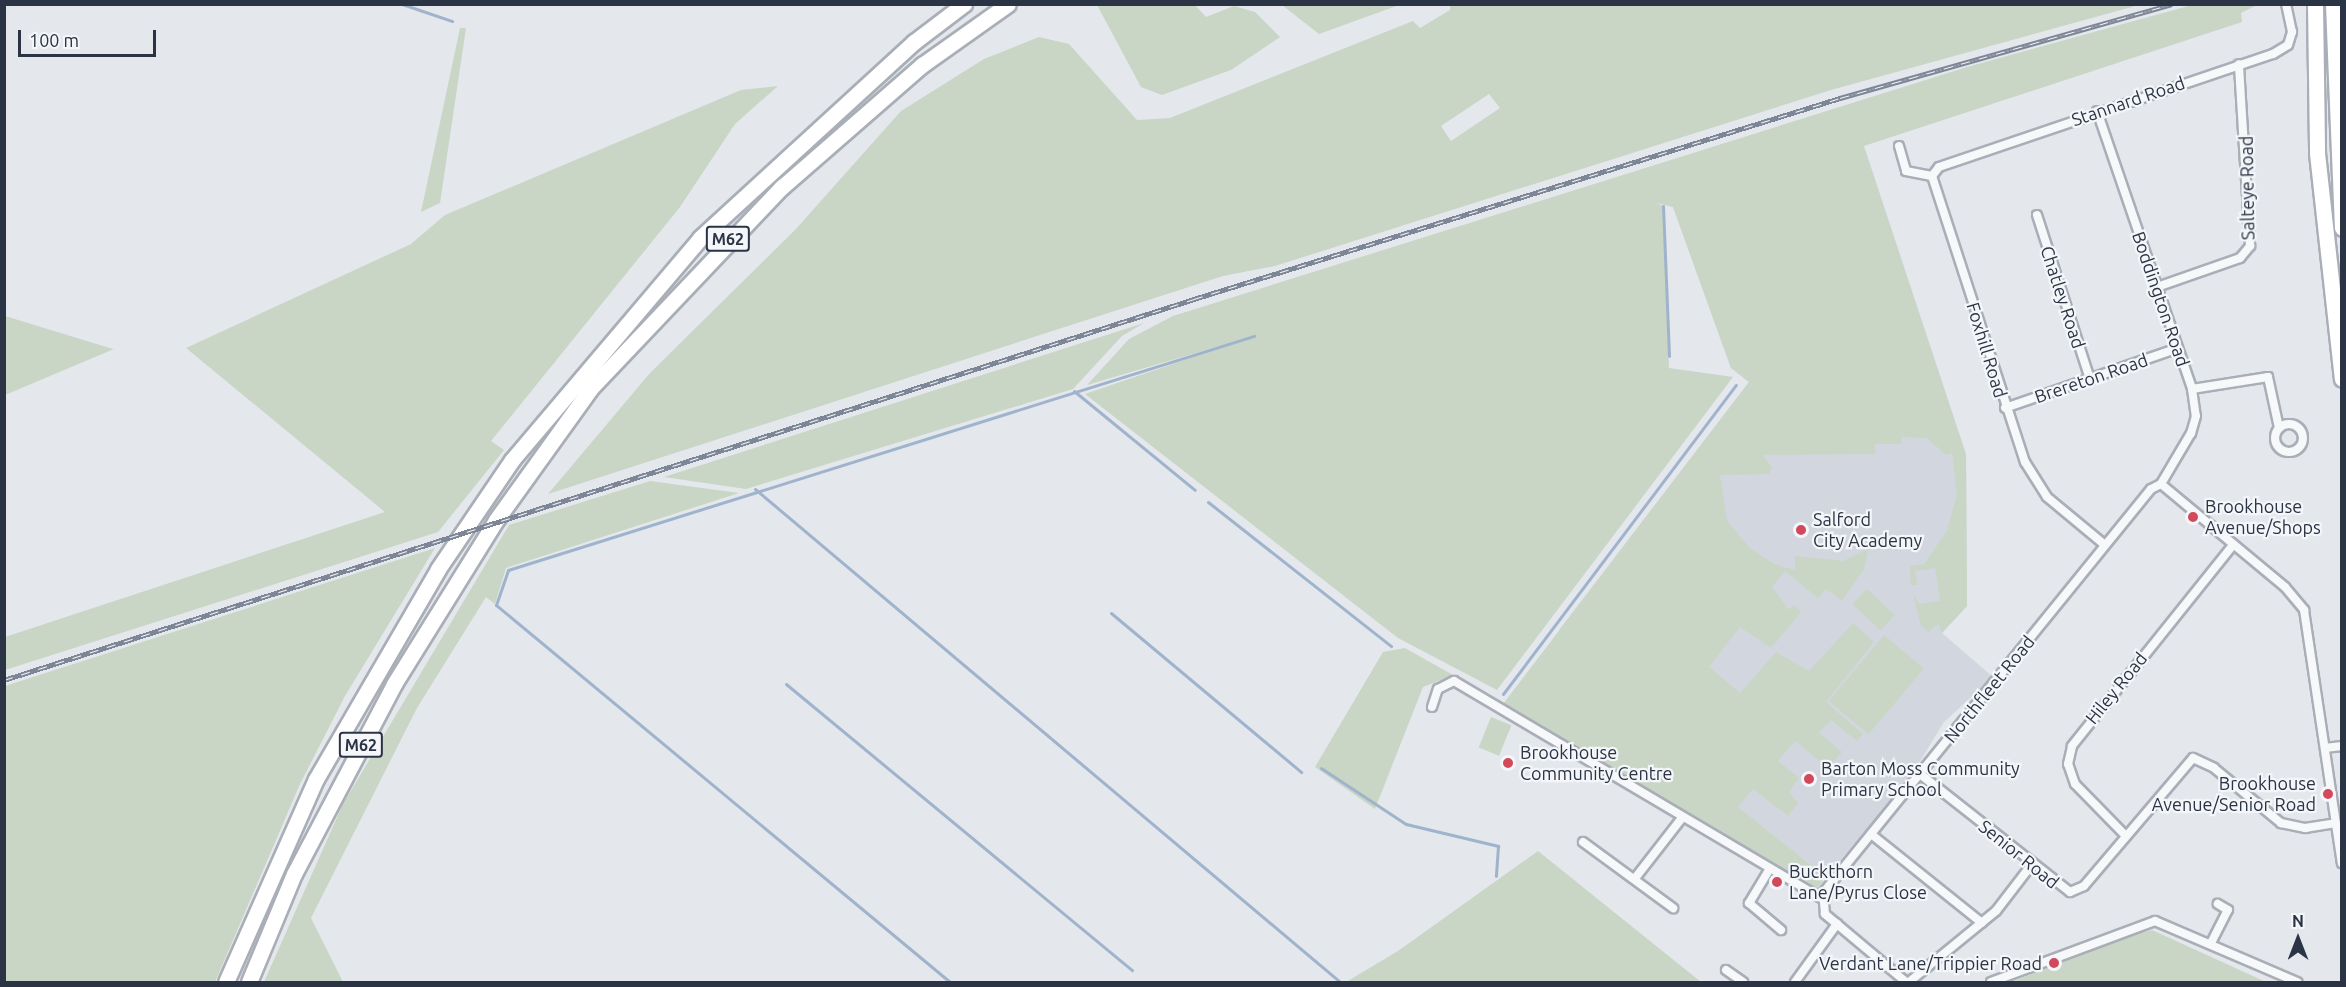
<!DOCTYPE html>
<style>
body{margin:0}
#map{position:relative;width:2346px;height:987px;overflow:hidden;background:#e4e7ec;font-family:Ubuntu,sans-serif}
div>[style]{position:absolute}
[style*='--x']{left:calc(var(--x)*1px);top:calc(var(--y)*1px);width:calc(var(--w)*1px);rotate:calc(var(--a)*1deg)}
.built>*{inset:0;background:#d2d6de}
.green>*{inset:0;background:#c9d6c5;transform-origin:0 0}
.stream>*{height:3px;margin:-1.5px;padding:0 1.5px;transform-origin:1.5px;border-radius:1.5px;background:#9fb4cc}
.roads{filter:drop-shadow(2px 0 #a9aeb7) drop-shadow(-2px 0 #a9aeb7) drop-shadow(0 2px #a9aeb7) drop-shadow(0 -2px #a9aeb7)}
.minor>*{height:8px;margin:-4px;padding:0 4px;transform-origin:4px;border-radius:4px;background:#f7f8fa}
.minor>.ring{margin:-4px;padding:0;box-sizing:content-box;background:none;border:8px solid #f7f8fa;border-radius:50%}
.motorway>*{height:15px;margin:-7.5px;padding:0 7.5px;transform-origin:7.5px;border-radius:7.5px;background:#fff}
.rail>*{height:5px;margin-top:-2.5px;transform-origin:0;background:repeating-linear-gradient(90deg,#f4f6f9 0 9px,#7d8696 0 18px);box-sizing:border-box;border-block:2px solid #7d8696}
.dots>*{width:16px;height:16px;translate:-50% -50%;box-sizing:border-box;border:3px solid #f4f6f9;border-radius:50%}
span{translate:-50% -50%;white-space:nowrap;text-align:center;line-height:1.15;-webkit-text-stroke:4.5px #f4f6f9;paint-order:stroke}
.shield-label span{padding:2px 4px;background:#f4f6f9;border:2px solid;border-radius:4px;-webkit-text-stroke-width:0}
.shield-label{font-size:16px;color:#2b3445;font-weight:700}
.street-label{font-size:18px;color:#2b3445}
.poi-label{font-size:18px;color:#2b3445}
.left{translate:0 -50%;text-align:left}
.right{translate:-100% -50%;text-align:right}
.frame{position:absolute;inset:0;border:6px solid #2b3445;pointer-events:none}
.north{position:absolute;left:2268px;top:909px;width:60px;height:60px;-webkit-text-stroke:4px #f4f6f9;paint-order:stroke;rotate:0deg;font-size:16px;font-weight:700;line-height:24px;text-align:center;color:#2b3445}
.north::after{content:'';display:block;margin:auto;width:21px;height:27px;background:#2b3445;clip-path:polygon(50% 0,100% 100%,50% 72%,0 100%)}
.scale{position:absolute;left:18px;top:30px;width:138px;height:27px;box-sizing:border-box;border:3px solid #2b3445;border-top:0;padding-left:8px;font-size:18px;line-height:21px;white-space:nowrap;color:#2b3445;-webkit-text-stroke:4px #f4f6f9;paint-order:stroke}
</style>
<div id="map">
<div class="built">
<div style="clip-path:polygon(1673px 207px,1966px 454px,1967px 606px,1942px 633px,1993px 677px,1944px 722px,1911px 776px,1826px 877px,1707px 783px,1559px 630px,1749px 382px,1731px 368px)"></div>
</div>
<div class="green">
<div style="clip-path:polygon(1097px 5px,1195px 5px,1206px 17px,1234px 6px,1255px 12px,1280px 37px,1231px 70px,1162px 95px,1141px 87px)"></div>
<div style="clip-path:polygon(1282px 5px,1399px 5px,1319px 34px)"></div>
<div style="clip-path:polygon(evenodd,1450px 5px,2139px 5px,1831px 90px,1275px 266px,1223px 276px,548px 494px,650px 373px,795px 230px,901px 111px,984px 59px,1039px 37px,1069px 44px,1137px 120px,1170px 118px,1413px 21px,1420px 28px,1450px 10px,1450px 5px,1489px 94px,1500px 108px,1451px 141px,1441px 126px,1489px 94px)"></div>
<div style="clip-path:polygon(2192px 5px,2257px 5px,2241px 13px,2242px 22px,1864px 146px,1966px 454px,1967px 606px,1942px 633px,1938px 624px,1928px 632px,1921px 626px,1913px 594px,1919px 604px,1940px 601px,1935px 568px,1915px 571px,1917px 585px,1911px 585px,1910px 566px,1924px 564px,1947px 531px,1957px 494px,1952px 453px,1946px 455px,1927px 438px,1902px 437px,1901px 444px,1875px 444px,1875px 454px,1763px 455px,1772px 468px,1769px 474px,1720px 475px,1727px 521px,1749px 547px,1774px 564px,1795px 570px,1795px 556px,1843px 561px,1868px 549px,1864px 569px,1842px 601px,1826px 589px,1818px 598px,1785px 571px,1772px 587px,1789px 610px,1794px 605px,1801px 612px,1771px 648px,1740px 627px,1709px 667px,1740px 693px,1776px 652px,1809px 671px,1853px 623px,1874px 642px,1826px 702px,1863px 734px,1857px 741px,1831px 720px,1819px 733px,1842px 752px,1828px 768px,1795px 741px,1778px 761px,1799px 778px,1789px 792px,1798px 803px,1788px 816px,1753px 789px,1738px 807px,1826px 877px,1817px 889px,1809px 889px,1503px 704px,1749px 382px,1731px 368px,1673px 207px,1656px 203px,1663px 206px,1669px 368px,1733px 377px,1497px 690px,1398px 638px,1085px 394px,1257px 335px,1087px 385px,1129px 339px,1173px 316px,1967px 67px)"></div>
<div style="clip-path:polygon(460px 28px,466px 28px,440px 203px,421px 212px)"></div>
<div style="clip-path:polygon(778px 86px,735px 124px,680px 207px,491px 441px,504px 450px,438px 532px,5px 670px,5px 637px,385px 512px,186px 348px,411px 244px,445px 215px,741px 90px)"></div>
<div style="clip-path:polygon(5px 316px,113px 349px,114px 349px,5px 395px)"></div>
<div style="clip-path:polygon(1144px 323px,1122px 336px,1073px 389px,746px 489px,664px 477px)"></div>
<div style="clip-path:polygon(650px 481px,739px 493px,506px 568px,495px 604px,486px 597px,417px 708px,311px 918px,343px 982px,264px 982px,343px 804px,509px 525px)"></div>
<div style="clip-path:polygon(435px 548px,345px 696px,300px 784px,215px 982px,5px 982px,5px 686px)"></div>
<div style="left:1867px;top:589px;width:38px;height:21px;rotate:43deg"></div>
<div style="left:1884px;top:635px;width:52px;height:86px;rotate:40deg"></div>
<div style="clip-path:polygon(1405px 648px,1453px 675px,1423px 687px,1375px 809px,1315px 767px,1383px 652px)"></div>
<div style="left:1491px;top:717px;width:22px;height:33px;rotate:22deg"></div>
<div style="clip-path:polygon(1538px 851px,1701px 982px,1346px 982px,1398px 951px)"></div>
<div style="clip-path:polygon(2152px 930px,2266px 982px,2012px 982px,2114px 941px)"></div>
</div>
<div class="stream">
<div style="--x:402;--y:4;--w:53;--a:18.8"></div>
<div style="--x:1663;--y:206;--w:150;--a:87.7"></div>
<div style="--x:1074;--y:391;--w:156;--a:39.3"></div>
<div style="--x:755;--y:489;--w:765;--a:40.12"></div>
<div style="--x:1208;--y:502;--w:233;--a:38.2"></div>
<div style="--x:1111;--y:613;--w:248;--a:39.9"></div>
<div style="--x:786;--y:684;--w:449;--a:39.6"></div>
<div style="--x:1503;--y:694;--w:387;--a:-53"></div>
<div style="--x:1321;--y:768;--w:102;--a:33.4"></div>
<div style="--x:1406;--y:824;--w:95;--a:13.4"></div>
<div style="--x:1498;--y:846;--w:30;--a:94"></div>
<div style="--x:950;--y:982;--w:590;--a:-140.29"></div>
<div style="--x:496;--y:605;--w:37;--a:-71"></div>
<div style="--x:508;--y:570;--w:782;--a:-17.42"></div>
</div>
<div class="roads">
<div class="minor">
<div style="--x:2097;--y:111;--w:294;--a:71.1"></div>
<div style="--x:2192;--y:389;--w:27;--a:82"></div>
<div style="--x:2196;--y:416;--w:18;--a:106"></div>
<div style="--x:2191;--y:433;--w:59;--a:120.5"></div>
<div style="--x:1899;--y:146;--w:26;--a:74"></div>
<div style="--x:1906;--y:171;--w:26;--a:11"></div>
<div style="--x:1932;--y:176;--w:301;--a:72"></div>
<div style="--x:2025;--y:462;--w:41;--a:57.8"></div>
<div style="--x:2047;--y:497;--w:75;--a:39.6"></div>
<div style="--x:1932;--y:176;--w:11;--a:-52"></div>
<div style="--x:1939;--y:167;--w:353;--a:-18.7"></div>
<div style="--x:2273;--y:54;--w:17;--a:-31"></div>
<div style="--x:2288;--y:45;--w:14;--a:-73"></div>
<div style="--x:2292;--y:32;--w:29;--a:-102"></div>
<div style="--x:2037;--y:215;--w:172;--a:72.1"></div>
<div style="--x:2157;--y:287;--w:88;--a:-19.3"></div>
<div style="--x:2240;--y:258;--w:16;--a:-50"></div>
<div style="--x:2250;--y:246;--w:182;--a:-93.5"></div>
<div style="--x:2192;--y:389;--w:77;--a:-9"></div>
<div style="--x:2268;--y:377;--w:52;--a:77.8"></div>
<div style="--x:2005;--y:408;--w:183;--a:-19.1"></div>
<div class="ring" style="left:2275px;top:424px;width:20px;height:20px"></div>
<div style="--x:2161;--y:484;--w:161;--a:39.7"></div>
<div style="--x:2285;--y:587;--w:30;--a:50"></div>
<div style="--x:2304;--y:610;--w:256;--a:81.5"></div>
<div style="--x:1432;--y:707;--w:19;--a:-72"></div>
<div style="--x:1438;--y:689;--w:18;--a:-27"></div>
<div style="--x:1454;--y:681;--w:426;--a:30.6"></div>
<div style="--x:2325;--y:748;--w:17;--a:-7"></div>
<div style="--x:1920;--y:774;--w:191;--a:38.2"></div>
<div style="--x:2070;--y:892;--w:15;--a:-23"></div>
<div style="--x:2084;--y:886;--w:168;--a:-49.6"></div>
<div style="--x:2193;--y:758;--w:23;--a:25"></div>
<div style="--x:2214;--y:768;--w:87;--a:39.4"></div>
<div style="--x:2281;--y:823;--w:25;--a:12"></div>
<div style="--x:2305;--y:828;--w:31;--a:-9"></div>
<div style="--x:1871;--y:834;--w:142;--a:38.7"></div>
<div style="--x:2125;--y:835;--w:71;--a:-134.4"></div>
<div style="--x:2075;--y:784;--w:21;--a:-109"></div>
<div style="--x:2068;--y:764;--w:18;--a:-77"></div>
<div style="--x:2072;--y:746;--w:258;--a:-51.3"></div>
<div style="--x:1583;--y:842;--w:112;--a:36.3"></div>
<div style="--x:1769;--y:870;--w:39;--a:121"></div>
<div style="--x:1749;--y:903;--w:42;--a:40.2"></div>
<div style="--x:1636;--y:877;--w:75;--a:-52.1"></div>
<div style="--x:2211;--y:943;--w:37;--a:-63"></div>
<div style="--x:2228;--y:910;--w:12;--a:-149"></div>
<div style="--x:1726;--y:970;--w:21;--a:35"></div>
<div style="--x:1795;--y:982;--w:72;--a:-54.1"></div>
<div style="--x:1906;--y:982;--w:106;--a:-140"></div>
<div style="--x:1825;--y:914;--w:21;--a:-95"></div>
<div style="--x:1823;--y:893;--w:520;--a:-50.93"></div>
<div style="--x:2151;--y:489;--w:11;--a:-27"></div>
<div style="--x:1909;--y:982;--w:112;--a:-39.2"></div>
<div style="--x:1996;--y:911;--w:59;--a:-52.5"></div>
<div style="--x:1991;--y:982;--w:175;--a:-20.4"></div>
<div style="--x:2155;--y:921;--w:155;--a:23.2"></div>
</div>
<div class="motorway">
<div style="--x:2315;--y:4;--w:149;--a:89.2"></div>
<div style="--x:2317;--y:153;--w:227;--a:83.7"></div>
<div style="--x:2333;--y:4;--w:224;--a:87.7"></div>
<div style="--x:226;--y:982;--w:222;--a:-66.1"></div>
<div style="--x:316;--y:779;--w:243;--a:-59.8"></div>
<div style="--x:438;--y:569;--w:132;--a:-55.8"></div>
<div style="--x:512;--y:460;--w:291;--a:-49.7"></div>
<div style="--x:700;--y:238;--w:290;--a:-42.5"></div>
<div style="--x:914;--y:42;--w:63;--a:-37.2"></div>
<div style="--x:249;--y:982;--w:117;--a:-67.4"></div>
<div style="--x:294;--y:874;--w:215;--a:-62.2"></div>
<div style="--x:394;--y:684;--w:193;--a:-58.1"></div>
<div style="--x:496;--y:520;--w:161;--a:-54.3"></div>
<div style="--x:590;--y:389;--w:279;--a:-46.5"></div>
<div style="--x:782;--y:187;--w:186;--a:-41.1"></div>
<div style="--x:922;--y:65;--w:105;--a:-35.3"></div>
</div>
</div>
<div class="rail">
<div style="--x:4;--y:680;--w:1250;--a:-17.75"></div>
<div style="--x:1194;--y:299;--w:677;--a:-17.28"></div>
<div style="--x:1840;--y:98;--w:345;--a:-15.8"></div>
</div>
<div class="dots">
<div style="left:2193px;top:517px;background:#d1495b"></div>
<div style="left:1801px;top:530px;background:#d1495b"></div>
<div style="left:1508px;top:763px;background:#d1495b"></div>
<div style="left:1809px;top:779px;background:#d1495b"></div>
<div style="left:2328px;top:794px;background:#d1495b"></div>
<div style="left:1777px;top:882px;background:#d1495b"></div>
<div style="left:2054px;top:963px;background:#d1495b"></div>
</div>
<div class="shield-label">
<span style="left:728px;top:239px">M62</span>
<span style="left:361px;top:745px">M62</span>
</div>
<div class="street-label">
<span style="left:2128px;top:101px;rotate:-19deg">Stannard Road</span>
<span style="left:2247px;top:188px;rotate:-91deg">Salteye Road</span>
<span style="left:2063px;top:297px;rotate:72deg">Chatley Road</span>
<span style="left:2161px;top:299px;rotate:71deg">Boddington Road</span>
<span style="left:1987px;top:350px;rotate:73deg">Foxhill Road</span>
<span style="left:2091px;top:378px;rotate:-19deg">Brereton Road</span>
<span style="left:2116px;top:688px;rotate:-51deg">Hiley Road</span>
<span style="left:1989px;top:689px;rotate:-51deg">Northfleet Road</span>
<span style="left:2019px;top:854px;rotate:39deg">Senior Road</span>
</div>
<div class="poi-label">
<span class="left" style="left:2205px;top:517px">Brookhouse<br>Avenue/Shops</span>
<span class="left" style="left:1813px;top:530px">Salford<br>City Academy</span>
<span class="left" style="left:1520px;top:763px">Brookhouse<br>Community Centre</span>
<span class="left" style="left:1821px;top:779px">Barton Moss Community<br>Primary School</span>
<span class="right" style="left:2316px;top:794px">Brookhouse<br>Avenue/Senior Road</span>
<span class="left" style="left:1789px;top:882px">Buckthorn<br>Lane/Pyrus Close</span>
<span class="right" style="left:2042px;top:963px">Verdant Lane/Trippier Road</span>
</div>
<div class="frame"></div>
<div class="north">N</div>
<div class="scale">100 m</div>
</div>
